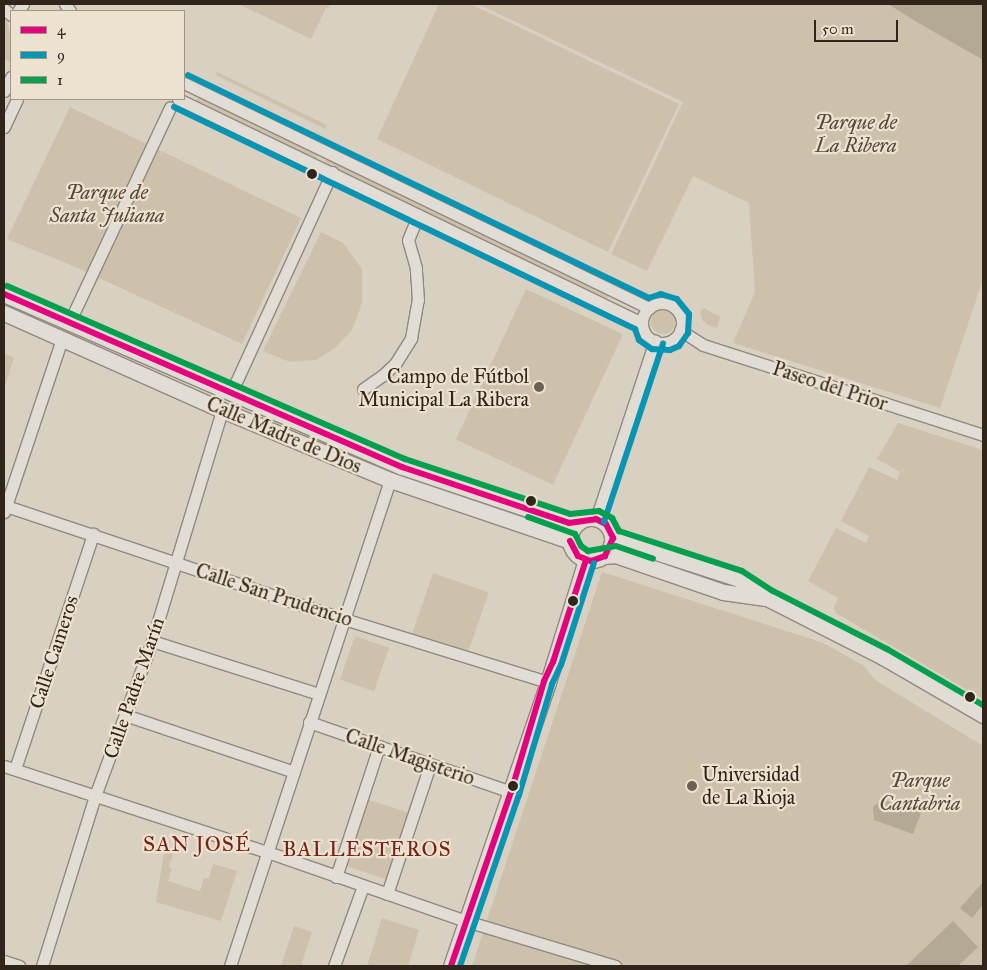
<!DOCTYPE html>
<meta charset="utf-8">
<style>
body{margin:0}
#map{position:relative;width:987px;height:970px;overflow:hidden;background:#d8d0c0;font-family:"IM FELL Great Primer",serif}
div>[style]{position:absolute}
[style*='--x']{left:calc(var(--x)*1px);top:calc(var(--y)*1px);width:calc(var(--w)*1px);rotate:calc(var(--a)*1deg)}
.green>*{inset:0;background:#cdc1ac;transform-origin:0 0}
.round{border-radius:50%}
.water>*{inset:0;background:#b4a994}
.roads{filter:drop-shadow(1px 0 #8f897f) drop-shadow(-1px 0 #8f897f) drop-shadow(0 1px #8f897f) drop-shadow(0 -1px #8f897f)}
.street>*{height:11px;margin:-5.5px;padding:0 5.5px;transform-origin:5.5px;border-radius:5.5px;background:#e1ddd4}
.street>.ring{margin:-5.5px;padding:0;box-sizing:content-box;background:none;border:11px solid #e1ddd4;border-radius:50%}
.secondary>*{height:15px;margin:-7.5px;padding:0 7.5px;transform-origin:7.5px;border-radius:7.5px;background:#e1ddd4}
.secondary>.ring{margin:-7.5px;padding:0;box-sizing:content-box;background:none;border:15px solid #e1ddd4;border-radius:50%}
.bus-1>*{height:6px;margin:-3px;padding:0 3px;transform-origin:3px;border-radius:3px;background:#e5007d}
.bus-2>*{height:6px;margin:-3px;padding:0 3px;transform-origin:3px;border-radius:3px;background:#0795b3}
.bus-3>*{height:6px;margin:-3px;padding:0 3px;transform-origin:3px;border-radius:3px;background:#02a04e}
.dots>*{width:14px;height:14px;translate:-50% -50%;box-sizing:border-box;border:2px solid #ece2cf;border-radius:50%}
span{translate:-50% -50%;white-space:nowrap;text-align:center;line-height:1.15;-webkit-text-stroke:4.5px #ece2cf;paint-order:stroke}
.park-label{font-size:20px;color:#54493b;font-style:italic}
.poi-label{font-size:20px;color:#2f251b}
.right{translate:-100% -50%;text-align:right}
.left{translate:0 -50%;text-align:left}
.street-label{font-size:20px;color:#2f251b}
.neighbourhood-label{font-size:21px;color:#7a1f14;letter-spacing:1px}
.frame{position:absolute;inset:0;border:5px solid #2f251b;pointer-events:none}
.legend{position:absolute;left:10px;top:10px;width:175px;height:90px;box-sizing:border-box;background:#ece2cf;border:1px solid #a09687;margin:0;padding:6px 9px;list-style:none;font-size:15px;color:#2f251b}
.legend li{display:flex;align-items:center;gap:10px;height:25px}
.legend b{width:25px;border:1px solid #a09687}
.scale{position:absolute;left:814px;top:20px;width:84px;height:22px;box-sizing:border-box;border:2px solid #2f251b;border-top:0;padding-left:6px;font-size:15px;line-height:18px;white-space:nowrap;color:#2f251b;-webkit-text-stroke:4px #ece2cf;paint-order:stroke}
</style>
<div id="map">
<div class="green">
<div style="clip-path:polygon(239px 4px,331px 4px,328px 9px,326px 8px,311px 39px)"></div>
<div style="clip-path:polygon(439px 4px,471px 4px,679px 104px,608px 252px,377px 139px)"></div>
<div style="clip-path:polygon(478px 4px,888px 4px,983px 60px,983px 279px,940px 408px,733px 343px,755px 292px,749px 203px,693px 176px,647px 271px,611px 254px,683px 102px)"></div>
<div style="clip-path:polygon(4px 19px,7px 21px,11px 41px,10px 62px,4px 59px)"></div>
<div style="clip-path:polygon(217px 72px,327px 125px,325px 129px,216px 75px)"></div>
<div style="left:199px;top:95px;width:133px;height:6px;rotate:26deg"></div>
<div style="clip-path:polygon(70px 107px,301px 218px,242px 344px,73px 266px,7px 239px)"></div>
<div style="left:327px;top:157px;width:314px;height:6px;rotate:26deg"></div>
<div style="clip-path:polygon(321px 232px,343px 243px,362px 269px,362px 303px,352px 330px,335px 348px,316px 360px,290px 362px,263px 351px)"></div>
<div style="left:526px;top:289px;width:107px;height:166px;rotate:25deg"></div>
<div style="clip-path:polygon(704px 308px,720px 317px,717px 328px,708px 325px,702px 320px,700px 312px)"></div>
<div class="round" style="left:651px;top:310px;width:24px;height:24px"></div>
<div style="clip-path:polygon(4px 353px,14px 358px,4px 389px)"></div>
<div style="clip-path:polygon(898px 423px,983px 450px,983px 699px,836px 613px,834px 607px,838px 598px,808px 581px,836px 528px,866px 543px,869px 536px,841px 521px,869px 467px,897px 480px,900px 472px,877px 459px)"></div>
<div style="clip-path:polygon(620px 545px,745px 588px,744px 590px,619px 550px)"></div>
<div style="clip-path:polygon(602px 572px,821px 642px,863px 665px,875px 680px,983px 746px,983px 966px,472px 966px)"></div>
<div style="left:433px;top:573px;width:59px;height:70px;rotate:19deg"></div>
<div style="left:355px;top:636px;width:36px;height:46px;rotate:19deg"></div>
<div style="left:357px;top:796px;width:66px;height:70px;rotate:18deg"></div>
<div style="clip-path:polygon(165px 847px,174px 851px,169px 867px,172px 868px,168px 881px,193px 889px,200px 891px,204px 878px,209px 879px,213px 864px,237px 871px,221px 921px,156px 902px)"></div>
<div style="clip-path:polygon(382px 918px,419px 930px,408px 966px,367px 966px)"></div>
<div style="clip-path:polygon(294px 926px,312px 932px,301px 966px,281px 966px)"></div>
</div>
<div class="water">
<div style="clip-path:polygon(888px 4px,983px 4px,983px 60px,915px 21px)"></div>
<div style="clip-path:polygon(882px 799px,921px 813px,913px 834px,874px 820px,873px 807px)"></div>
<div style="clip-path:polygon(983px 882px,983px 905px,972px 918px,960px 908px)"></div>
<div style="clip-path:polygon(953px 921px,978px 947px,958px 966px,906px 966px)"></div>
</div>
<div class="roads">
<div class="street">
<div style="--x:65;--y:4;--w:9;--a:54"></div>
<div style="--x:4;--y:9;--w:9;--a:41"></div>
<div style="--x:18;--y:11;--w:9;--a:-54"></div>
<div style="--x:184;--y:83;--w:517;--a:25.82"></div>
<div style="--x:4;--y:91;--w:16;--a:-63"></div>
<div style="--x:178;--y:99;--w:515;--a:25.77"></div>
<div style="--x:4;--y:127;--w:31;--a:-65"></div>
<div class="ring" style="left:642px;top:303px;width:29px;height:29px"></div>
<div style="--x:69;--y:323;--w:238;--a:-64.9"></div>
<div style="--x:680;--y:330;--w:27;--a:33"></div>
<div style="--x:703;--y:345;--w:294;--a:17.8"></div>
<div style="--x:363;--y:389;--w:24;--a:-35"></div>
<div style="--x:383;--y:375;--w:16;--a:-43"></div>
<div style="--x:395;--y:364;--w:31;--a:-58"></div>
<div style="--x:411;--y:338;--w:39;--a:-80"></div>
<div style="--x:418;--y:300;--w:32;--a:-94"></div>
<div style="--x:416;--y:268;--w:29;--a:-106"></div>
<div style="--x:408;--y:240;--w:27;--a:-68"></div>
<div style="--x:231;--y:393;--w:243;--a:-65.4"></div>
<div style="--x:6;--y:506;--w:356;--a:18.5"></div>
<div style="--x:344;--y:619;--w:209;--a:17.2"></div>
<div style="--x:4;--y:512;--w:182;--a:-71.5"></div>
<div style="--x:596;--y:519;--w:188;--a:-71.7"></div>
<div style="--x:152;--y:641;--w:175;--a:17.6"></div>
<div style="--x:125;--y:715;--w:178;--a:18.6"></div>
<div style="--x:309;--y:722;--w:214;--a:19.1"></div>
<div style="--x:4;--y:766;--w:296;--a:18.1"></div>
<div style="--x:285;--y:858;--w:192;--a:19.2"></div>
<div style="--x:466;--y:921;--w:156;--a:16.8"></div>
<div style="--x:15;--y:769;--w:248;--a:-71.6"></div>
<div style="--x:336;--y:877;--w:138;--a:-71.8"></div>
<div style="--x:387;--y:894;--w:136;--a:-71.6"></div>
<div style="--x:4;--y:961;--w:16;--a:18"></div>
<div style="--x:42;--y:966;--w:178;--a:-72.7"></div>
<div style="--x:95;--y:796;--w:165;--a:-69.8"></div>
<div style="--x:152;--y:641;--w:241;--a:-73.1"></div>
<div style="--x:230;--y:966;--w:512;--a:-71.78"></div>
<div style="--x:334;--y:966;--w:85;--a:-70.1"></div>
</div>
<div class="secondary">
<div style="--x:4;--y:294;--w:434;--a:23.5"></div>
<div style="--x:402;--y:467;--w:176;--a:18.5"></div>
<div style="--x:569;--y:523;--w:10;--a:-6"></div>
<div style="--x:4;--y:313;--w:239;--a:24"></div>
<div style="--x:222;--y:410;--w:182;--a:22.6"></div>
<div style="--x:390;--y:480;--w:190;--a:18.7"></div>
<div class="ring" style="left:570px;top:518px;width:27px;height:27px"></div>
<div style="--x:613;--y:538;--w:133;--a:18"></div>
<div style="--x:739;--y:579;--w:36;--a:34"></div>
<div style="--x:769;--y:599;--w:128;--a:27"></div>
<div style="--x:883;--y:657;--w:116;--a:30.1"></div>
<div style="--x:605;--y:556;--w:10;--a:-6"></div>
<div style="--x:615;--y:555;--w:114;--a:18.9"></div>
<div style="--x:723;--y:592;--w:41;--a:8.3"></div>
<div style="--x:451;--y:966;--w:300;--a:-71.1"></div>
<div style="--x:548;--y:682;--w:128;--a:-72.7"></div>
</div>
</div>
<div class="bus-1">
<div style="--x:4;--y:294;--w:434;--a:23.5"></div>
<div style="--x:402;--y:467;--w:176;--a:18.5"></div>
<div style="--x:569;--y:523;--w:27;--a:-8"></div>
<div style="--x:596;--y:519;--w:11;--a:27"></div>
<div style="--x:606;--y:524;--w:16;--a:63"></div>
<div style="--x:613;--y:538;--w:20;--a:114"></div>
<div style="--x:605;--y:556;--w:15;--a:160"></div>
<div style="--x:591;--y:561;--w:14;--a:-159"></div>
<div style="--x:578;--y:556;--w:17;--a:-118"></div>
<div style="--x:451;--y:966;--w:184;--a:-71"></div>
<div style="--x:511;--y:792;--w:116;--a:-73.4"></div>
<div style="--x:544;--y:681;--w:21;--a:-65"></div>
<div style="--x:553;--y:662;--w:107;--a:-72.1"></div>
</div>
<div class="bus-2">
<div style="--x:174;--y:107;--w:512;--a:25.71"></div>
<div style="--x:635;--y:329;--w:12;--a:70"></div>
<div style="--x:639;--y:340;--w:16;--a:35"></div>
<div style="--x:652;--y:349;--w:18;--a:3"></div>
<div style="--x:670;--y:350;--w:10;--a:-24"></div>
<div style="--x:679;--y:346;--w:16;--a:-55"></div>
<div style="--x:688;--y:333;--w:19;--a:-87"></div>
<div style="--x:689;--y:314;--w:19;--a:-129"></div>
<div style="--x:677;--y:299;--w:17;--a:-163"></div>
<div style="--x:661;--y:294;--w:13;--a:162"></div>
<div style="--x:649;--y:298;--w:512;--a:-154.19"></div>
<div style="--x:604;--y:522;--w:188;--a:-71.7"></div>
<div style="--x:460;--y:966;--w:181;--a:-71"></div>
<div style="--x:519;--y:795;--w:116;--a:-73.4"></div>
<div style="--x:552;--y:684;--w:21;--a:-65"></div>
<div style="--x:561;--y:665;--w:107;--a:-72.1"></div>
</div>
<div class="bus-3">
<div style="--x:7;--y:286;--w:434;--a:23.5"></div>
<div style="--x:405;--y:459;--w:174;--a:18.4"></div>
<div style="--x:570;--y:514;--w:29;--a:-6"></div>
<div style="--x:599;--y:511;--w:15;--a:28"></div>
<div style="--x:612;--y:518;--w:15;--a:62"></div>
<div style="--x:619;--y:531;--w:129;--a:18"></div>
<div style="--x:742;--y:571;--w:37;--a:33"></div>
<div style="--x:773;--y:591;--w:128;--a:27"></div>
<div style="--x:887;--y:649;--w:111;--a:30.3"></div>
<div style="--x:528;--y:517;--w:50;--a:19.9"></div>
<div style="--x:575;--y:534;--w:13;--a:63"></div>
<div style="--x:581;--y:546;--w:9;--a:36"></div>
<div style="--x:588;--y:551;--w:28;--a:-10"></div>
<div style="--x:616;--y:546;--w:39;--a:19"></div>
</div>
<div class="dots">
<div style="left:312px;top:174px;background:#2f251b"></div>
<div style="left:539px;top:387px;background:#6a6155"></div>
<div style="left:531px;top:501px;background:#2f251b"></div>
<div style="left:573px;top:601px;background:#2f251b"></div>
<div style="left:970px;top:697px;background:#2f251b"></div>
<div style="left:513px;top:786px;background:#2f251b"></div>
<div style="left:692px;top:786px;background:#6a6155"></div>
</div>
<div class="park-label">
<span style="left:856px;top:134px">Parque de<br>La Ribera</span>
<span style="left:107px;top:204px">Parque de<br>Santa Juliana</span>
<span style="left:920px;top:792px">Parque<br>Cantabria</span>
</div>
<div class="poi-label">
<span class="right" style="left:529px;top:388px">Campo de Fútbol<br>Municipal La Ribera</span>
<span class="left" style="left:702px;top:786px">Universidad<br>de La Rioja</span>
</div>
<div class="street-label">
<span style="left:830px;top:386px;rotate:18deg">Paseo del Prior</span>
<span style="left:284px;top:435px;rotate:23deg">Calle Madre de Dios</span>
<span style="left:274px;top:595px;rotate:18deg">Calle San Prudencio</span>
<span style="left:54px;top:652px;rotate:-72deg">Calle Cameros</span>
<span style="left:134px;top:688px;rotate:-71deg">Calle Padre Marín</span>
<span style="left:410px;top:757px;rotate:19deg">Calle Magisterio</span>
</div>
<div class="neighbourhood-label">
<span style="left:197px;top:844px">SAN JOSÉ</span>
<span style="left:367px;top:849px">BALLESTEROS</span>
</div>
<div class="frame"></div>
<ul class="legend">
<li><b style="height:6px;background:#e5007d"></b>4</li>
<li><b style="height:6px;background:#0795b3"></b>9</li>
<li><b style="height:6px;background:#02a04e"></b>1</li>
</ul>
<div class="scale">50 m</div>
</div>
